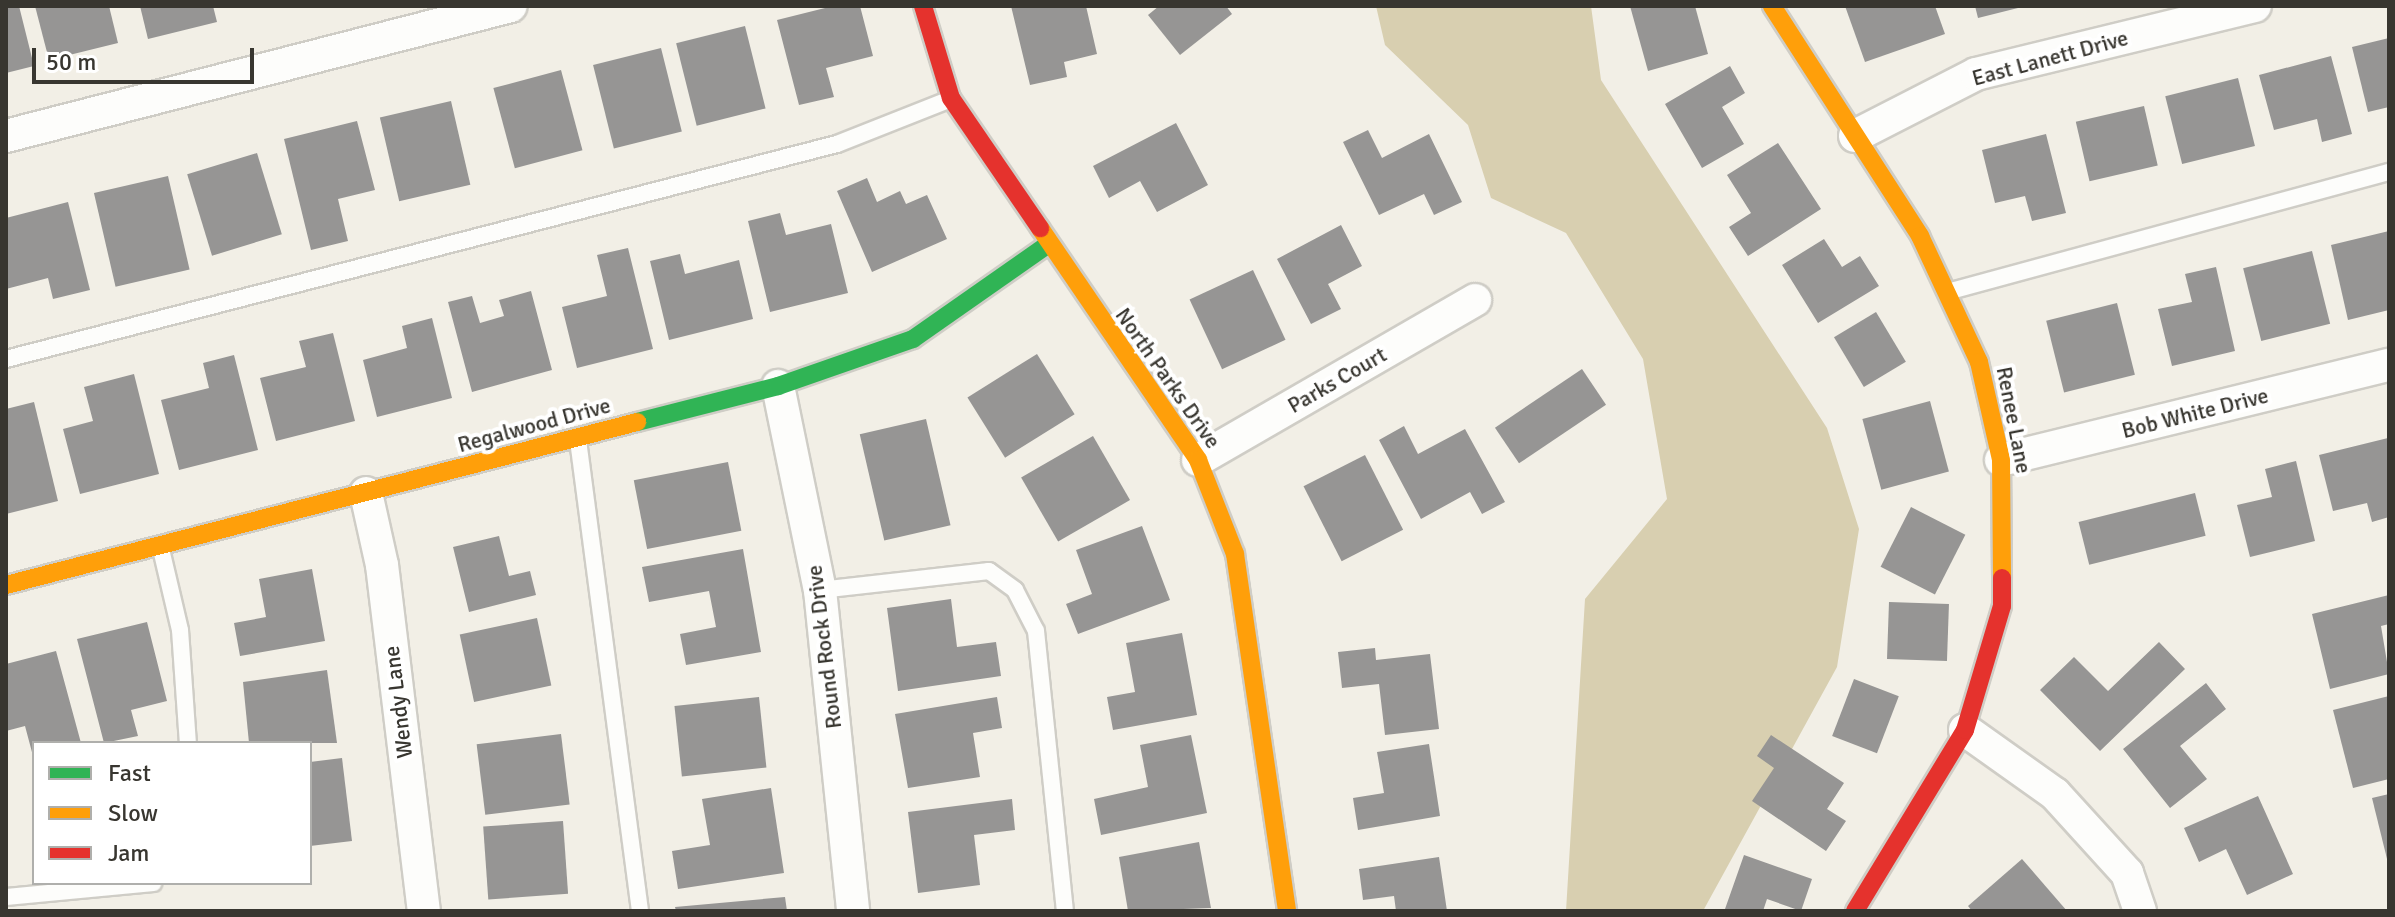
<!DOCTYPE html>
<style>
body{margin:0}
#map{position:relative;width:2395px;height:917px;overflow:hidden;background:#f2efe6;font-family:Signika,sans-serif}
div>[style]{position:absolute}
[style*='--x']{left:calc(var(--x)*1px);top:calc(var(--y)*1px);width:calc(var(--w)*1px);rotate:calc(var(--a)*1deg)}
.forest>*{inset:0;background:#d8cfb0}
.building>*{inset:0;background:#969594;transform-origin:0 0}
.roads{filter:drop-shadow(2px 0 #cfcdc6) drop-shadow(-2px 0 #cfcdc6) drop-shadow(0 2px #cfcdc6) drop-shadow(0 -2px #cfcdc6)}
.lane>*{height:16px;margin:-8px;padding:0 8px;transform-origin:8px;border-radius:8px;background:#fdfdfb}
.street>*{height:32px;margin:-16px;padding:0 16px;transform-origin:16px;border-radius:16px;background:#fdfdfb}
.fast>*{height:18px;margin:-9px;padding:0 9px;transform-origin:9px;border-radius:9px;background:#30b455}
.slow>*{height:18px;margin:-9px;padding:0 9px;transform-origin:9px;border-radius:9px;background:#ff9f0a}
.jam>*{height:18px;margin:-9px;padding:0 9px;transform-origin:9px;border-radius:9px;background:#e5322d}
span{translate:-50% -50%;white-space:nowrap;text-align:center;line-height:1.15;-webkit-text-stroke:8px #fff;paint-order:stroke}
.street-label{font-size:22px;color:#383630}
.frame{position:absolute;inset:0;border:8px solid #383630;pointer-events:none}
.legend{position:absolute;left:32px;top:741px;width:280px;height:144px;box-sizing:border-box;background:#fff;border:2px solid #afafac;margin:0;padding:10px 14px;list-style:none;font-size:24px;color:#383630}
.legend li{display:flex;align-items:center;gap:16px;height:40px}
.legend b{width:40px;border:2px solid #afafac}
.scale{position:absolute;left:32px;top:48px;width:222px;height:36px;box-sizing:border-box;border:4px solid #383630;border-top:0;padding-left:10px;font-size:24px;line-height:28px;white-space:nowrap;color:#383630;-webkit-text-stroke:6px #fff;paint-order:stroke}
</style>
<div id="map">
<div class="forest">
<div style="clip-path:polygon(1376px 6px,1591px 6px,1601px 80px,1827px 428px,1859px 529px,1837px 667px,1703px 911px,1566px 911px,1585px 599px,1667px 499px,1643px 359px,1566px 233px,1491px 198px,1468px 125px,1385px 45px)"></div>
</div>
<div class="building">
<div style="clip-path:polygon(6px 6px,19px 6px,34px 66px,6px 73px)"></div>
<div style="clip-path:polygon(35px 6px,109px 6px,118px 43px,49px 60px)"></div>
<div style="clip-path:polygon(140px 6px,213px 6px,217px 22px,148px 39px)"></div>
<div style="clip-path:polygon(833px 6px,860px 6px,873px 56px,826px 68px,834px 97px,799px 105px,777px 20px)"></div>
<div style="clip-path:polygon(1011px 6px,1086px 6px,1097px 54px,1064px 62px,1067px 77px,1030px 85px)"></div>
<div style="clip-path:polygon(1159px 6px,1226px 6px,1232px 14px,1180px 55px,1148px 15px)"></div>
<div style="clip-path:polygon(1630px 6px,1695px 6px,1708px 54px,1648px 71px)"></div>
<div style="clip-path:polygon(1845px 6px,1935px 6px,1945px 34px,1865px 62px)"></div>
<div style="clip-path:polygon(1975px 6px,2022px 6px,2022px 7px,1978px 18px)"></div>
<div style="left:745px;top:26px;width:85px;height:71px;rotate:76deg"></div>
<div style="clip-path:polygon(2389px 38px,2389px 107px,2368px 112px,2352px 47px)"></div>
<div style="left:661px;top:48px;width:86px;height:70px;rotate:76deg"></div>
<div style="clip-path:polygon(2331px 56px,2352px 134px,2322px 142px,2317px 119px,2274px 130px,2259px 75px)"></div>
<div style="clip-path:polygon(1730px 66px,1745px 93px,1722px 107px,1744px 144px,1702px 168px,1665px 104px)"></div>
<div style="left:561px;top:70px;width:83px;height:70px;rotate:75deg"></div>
<div style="left:2238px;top:78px;width:70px;height:75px;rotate:76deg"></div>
<div style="left:451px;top:101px;width:86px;height:73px;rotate:77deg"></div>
<div style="left:2144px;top:106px;width:61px;height:70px;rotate:77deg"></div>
<div style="clip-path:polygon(357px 121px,375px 190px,338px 199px,348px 241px,311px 250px,284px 139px)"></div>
<div style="clip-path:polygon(1176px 123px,1208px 185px,1157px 212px,1140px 181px,1109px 198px,1093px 166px)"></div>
<div style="clip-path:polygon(1368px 130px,1382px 158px,1429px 134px,1462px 202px,1434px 215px,1424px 194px,1379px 215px,1343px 142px)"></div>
<div style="clip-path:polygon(2046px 134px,2066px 213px,2032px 221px,2025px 196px,1995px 203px,1982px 150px)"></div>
<div style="clip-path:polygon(1778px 143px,1821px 209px,1748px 256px,1729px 227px,1751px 213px,1727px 175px)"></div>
<div style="left:257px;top:153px;width:85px;height:73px;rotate:73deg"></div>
<div style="left:168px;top:176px;width:96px;height:76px;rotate:77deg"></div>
<div style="clip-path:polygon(867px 178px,877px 202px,900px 191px,906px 204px,927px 195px,947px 239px,872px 272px,837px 191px)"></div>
<div style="clip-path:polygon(68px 202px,90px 290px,53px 299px,48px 278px,6px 289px,6px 218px)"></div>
<div style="clip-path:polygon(780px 213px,786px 235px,831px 224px,848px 293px,770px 312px,748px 221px)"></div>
<div style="clip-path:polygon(1341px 225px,1362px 266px,1328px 284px,1341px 309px,1311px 324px,1277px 259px)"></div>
<div style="clip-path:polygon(2389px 231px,2389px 310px,2348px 320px,2331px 245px)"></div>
<div style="clip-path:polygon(1824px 239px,1842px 267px,1860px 256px,1879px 286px,1818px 323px,1782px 265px)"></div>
<div style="clip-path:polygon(628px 248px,653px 349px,577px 368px,562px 307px,607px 296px,597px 255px)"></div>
<div style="left:2312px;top:251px;width:75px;height:71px;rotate:76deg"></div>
<div style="clip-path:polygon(680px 254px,685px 274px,739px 260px,753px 319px,669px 340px,650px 261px)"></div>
<div style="clip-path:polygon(2216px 267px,2235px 351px,2172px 366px,2158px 309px,2192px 302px,2185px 274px)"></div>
<div style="left:1253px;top:270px;width:77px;height:70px;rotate:65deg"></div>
<div style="clip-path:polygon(531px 291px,552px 370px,472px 392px,448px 302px,472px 296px,480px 323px,504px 316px,499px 300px)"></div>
<div style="left:2117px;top:303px;width:74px;height:73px;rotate:76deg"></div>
<div style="left:1876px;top:312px;width:58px;height:49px;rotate:59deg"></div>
<div style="clip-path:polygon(432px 318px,452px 398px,377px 417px,363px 360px,407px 348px,402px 326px)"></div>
<div style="clip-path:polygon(333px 333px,355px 421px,276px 441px,260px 378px,306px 367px,299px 341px)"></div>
<div style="left:1037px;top:354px;width:71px;height:82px;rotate:58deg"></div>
<div style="clip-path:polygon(234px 355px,258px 450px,179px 470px,161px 400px,209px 388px,203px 363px)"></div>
<div style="left:1582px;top:369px;width:43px;height:105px;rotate:56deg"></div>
<div style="clip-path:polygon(134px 374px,159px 474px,80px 494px,63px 429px,93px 421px,84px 387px)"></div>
<div style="left:1930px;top:401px;width:73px;height:70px;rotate:75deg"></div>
<div style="clip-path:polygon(34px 402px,58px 501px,6px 514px,6px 409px)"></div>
<div style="left:926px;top:419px;width:109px;height:68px;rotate:77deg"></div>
<div style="clip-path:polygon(1404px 426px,1418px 454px,1465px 429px,1505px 502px,1482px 514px,1470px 492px,1421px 519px,1379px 440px)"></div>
<div style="left:1093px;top:436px;width:74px;height:83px;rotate:60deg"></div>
<div style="clip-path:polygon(2388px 438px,2389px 517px,2372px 522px,2367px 503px,2333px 511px,2319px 455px)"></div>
<div style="left:1365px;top:455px;width:84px;height:69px;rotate:63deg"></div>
<div style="clip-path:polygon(2296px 461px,2315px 541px,2250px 557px,2237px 505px,2272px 497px,2265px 469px)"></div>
<div style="left:728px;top:462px;width:70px;height:96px;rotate:79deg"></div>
<div style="left:2195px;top:493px;width:44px;height:120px;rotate:76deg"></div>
<div style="left:1911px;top:507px;width:61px;height:67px;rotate:27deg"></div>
<div style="clip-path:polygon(1142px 526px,1170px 600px,1078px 634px,1066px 604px,1092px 594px,1076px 550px)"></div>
<div style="clip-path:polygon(499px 536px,509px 576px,530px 571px,536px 595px,469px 612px,453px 547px)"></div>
<div style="clip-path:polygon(743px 549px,761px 652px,686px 665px,680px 634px,716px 627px,709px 591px,649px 602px,642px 567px)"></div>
<div style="clip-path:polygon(312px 569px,325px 641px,240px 656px,234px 623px,266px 617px,259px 579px)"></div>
<div style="clip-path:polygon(2389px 595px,2389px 624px,2381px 626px,2389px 674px,2330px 689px,2312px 614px)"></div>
<div style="clip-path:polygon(951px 599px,957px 647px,996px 642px,1001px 676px,898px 691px,887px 608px)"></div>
<div style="left:1889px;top:602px;width:60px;height:57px;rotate:2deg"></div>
<div style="left:537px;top:618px;width:69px;height:79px;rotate:78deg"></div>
<div style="clip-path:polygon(147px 622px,167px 701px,131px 710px,138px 736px,104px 743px,77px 639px)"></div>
<div style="clip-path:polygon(1182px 633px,1197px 715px,1113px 730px,1107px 697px,1135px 692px,1126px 643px)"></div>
<div style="clip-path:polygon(2159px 642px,2185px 669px,2100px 751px,2040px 690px,2074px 657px,2108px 691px)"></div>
<div style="clip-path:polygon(1375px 648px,1376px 660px,1430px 654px,1439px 729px,1385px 735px,1379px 684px,1342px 688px,1338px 652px)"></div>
<div style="clip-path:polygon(56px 651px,81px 743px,34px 743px,33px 756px,25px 726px,6px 731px,6px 664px)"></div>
<div style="clip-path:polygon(327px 670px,337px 743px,249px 743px,243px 682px)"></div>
<div style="left:1854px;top:679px;width:48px;height:61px;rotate:21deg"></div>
<div style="clip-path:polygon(2206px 683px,2226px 709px,2180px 746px,2207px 779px,2170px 808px,2123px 749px)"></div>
<div style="clip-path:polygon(2389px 696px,2389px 779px,2353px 788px,2333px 710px)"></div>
<div style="left:759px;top:697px;width:71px;height:85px;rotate:84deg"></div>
<div style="clip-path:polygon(997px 697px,1002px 728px,973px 733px,980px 777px,908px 788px,895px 714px)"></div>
<div style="left:561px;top:734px;width:71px;height:85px;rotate:83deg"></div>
<div style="clip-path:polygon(1191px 735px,1207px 813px,1101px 835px,1094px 799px,1148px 787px,1140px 745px)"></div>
<div style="clip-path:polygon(1771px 735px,1844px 783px,1827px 809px,1846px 821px,1826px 851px,1752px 801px,1774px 768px,1757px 756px)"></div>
<div style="clip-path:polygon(1429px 744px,1440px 816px,1358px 830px,1353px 798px,1384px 793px,1377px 752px)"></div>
<div style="clip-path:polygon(342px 758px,352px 841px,310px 846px,310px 762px)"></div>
<div style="clip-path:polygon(771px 788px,784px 873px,678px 889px,672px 851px,710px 845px,702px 799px)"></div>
<div style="clip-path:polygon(2389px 794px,2389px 863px,2388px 863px,2372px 798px)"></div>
<div style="clip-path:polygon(2258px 796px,2293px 874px,2247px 895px,2226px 849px,2199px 862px,2184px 828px)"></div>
<div style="clip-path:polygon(1012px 799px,1015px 830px,974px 835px,980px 885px,918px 893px,908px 812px)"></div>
<div style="left:563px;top:821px;width:73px;height:80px;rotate:86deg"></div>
<div style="clip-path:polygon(1199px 842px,1211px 908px,1128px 911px,1119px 857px)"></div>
<div style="clip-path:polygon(1744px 855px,1812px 879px,1801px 911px,1767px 899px,1763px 911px,1725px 909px)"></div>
<div style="clip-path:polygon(1439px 857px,1447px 911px,1396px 911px,1394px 896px,1363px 900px,1359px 869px)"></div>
<div style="clip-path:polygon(2022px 859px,2067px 911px,1972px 911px,1968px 906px)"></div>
<div style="clip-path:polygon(785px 897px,787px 911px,676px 911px,675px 907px)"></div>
</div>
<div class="roads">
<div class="lane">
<div style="--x:1947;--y:292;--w:458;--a:-15.2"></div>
<div style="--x:6;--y:359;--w:858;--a:-14.51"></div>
<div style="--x:837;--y:144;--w:119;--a:-21.6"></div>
<div style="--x:578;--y:440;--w:475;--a:82.5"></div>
<div style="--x:161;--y:549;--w:83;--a:76.8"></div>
<div style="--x:180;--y:630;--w:113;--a:86"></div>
<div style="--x:820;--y:590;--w:170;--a:-6.4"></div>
<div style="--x:989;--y:571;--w:32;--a:36"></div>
<div style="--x:1015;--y:590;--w:46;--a:62.9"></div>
<div style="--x:1036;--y:631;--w:281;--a:84.1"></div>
<div style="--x:6;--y:897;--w:148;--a:-5.4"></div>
</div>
<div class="street">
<div style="--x:6;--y:136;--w:521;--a:-14.44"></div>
<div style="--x:1855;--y:136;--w:136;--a:-27.1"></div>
<div style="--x:1976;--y:74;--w:287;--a:-13.7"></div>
<div style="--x:778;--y:386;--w:208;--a:78.4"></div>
<div style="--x:820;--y:590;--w:323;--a:84.1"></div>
<div style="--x:1198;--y:460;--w:320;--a:-30"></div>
<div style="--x:2001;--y:460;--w:399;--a:-13.8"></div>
<div style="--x:366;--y:493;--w:74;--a:77.5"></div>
<div style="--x:382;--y:565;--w:349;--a:83.1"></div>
<div style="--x:1965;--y:730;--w:110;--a:35.4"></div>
<div style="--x:2055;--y:794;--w:107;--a:47.7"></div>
<div style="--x:2127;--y:873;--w:40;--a:71.1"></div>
</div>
<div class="fast">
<div style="--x:637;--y:422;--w:146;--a:-14.3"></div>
<div style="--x:778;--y:386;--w:143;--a:-19.2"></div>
<div style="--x:913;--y:339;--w:162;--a:-35"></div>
</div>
<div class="slow">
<div style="--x:1772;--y:6;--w:274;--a:57.2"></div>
<div style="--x:1920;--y:236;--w:139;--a:64.9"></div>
<div style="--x:1979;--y:362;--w:100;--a:77.3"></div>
<div style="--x:2001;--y:460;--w:118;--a:89.5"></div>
<div style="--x:1040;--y:228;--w:281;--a:55.7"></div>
<div style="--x:1198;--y:460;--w:101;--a:68.5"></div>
<div style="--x:1235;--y:554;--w:361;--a:81.7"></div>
<div style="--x:6;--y:585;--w:652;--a:-14.48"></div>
</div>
<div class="jam">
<div style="--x:923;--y:6;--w:96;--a:73.1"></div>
<div style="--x:951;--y:98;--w:158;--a:55.6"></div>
<div style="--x:1855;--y:911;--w:212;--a:-58.7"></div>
<div style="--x:1965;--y:730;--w:129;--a:-73.4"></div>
<div style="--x:2002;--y:606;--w:28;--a:-90"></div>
</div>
</div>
<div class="street-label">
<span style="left:2050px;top:58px;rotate:-15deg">East Lanett Drive</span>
<span style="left:1168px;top:378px;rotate:55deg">North Parks Drive</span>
<span style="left:1337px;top:380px;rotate:-30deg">Parks Court</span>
<span style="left:2195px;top:413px;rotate:-14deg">Bob White Drive</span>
<span style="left:2014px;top:420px;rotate:79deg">Renee Lane</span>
<span style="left:534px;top:425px;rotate:-15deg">Regalwood Drive</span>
<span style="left:824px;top:647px;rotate:-97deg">Round Rock Drive</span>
<span style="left:398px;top:702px;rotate:-97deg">Wendy Lane</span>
</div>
<div class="frame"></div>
<ul class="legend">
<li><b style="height:10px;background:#30b455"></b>Fast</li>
<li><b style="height:10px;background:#ff9f0a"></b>Slow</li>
<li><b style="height:10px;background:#e5322d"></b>Jam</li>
</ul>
<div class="scale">50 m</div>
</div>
